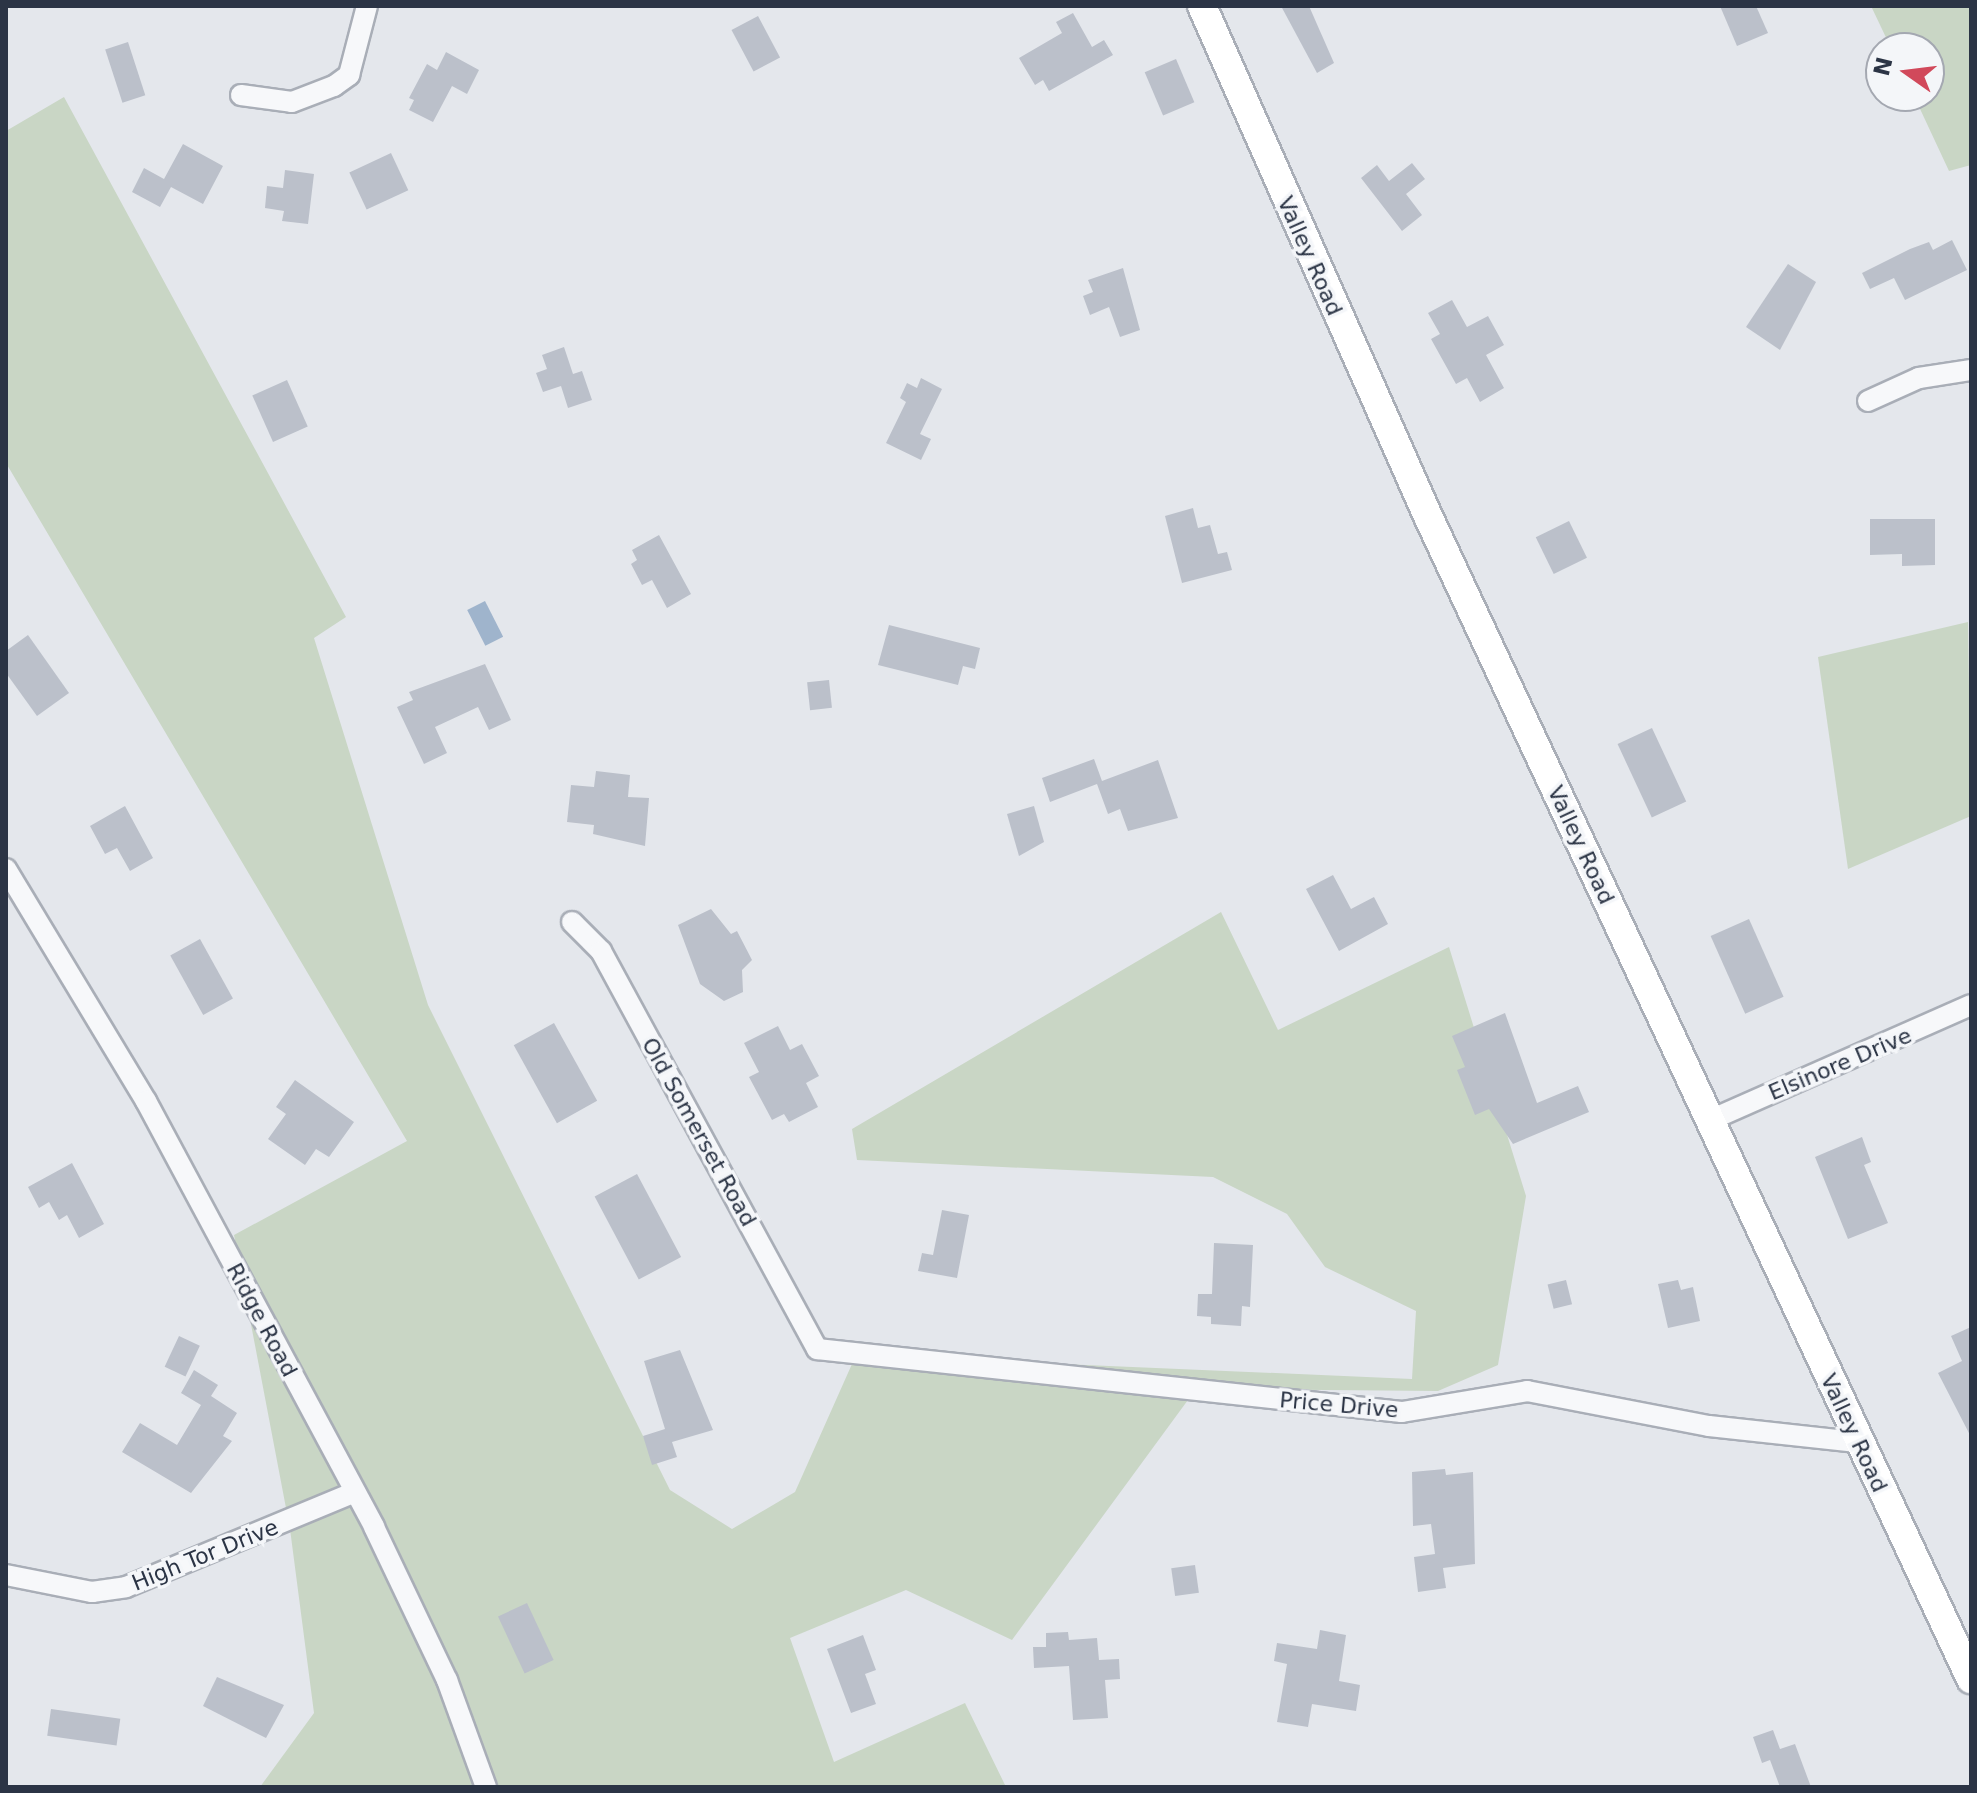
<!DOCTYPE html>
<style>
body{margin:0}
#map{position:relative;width:1977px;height:1793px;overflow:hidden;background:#e4e7ec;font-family:"DejaVu Sans",sans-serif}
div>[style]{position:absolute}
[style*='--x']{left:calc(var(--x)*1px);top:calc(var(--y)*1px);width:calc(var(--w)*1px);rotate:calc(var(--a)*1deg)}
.green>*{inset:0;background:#c9d6c5}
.water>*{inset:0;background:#9fb4cc;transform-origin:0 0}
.building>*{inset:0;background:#bbc0ca;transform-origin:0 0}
.roads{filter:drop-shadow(2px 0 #a9aeb7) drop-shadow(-2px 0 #a9aeb7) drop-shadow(0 2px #a9aeb7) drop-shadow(0 -2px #a9aeb7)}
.minor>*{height:20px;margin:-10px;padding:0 10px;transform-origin:10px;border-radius:10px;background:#f7f8fa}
.secondary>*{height:28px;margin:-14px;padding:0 14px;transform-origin:14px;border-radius:14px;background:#fff}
span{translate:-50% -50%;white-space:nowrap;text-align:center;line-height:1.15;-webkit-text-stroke:7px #f4f6f9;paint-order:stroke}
.street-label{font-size:22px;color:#2b3445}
.frame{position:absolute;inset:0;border:8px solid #2b3445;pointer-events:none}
.north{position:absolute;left:1865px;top:32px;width:80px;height:80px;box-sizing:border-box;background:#f4f6f9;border:2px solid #a4a8b1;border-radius:50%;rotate:284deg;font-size:22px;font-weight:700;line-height:32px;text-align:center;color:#2b3445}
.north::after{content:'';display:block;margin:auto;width:28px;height:36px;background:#d1495b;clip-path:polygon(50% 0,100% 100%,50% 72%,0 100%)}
</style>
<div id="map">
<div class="green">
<div style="clip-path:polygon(1871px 6px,1971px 6px,1971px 165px,1949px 171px,1914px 96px,1929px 96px,1929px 48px,1891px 48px)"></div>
<div style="clip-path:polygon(64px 97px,346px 617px,314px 638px,428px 1005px,670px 1490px,732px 1529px,795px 1492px,856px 1355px,1412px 1379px,1416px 1311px,1325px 1267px,1287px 1214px,1213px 1177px,857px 1160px,852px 1129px,1221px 912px,1278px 1030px,1449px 947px,1526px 1196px,1498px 1365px,1438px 1391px,1196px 1389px,1012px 1640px,906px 1590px,790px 1638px,834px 1762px,965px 1703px,1006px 1787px,260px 1787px,314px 1713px,290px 1529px,234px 1235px,407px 1141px,6px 463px,6px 131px)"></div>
<div style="clip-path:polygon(1968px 622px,1971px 816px,1848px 869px,1818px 657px)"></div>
</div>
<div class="water">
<div style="left:485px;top:601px;width:40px;height:20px;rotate:63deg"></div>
</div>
<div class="building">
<div style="clip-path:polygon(1281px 6px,1309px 6px,1334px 63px,1317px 73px)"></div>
<div style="clip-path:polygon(1720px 6px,1756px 6px,1768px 33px,1737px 46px)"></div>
<div style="clip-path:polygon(1073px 13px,1092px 47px,1104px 40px,1113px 55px,1049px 91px,1043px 80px,1035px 85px,1019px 58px,1062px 33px,1056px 22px)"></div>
<div style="left:758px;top:16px;width:47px;height:30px;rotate:62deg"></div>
<div style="left:128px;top:42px;width:56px;height:24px;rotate:72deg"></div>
<div style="clip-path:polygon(446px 52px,479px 70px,467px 94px,452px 86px,433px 122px,409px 110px,414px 100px,409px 98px,427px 64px,437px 70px)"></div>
<div style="left:1176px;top:59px;width:47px;height:34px;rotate:67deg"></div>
<div style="clip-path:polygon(183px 144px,223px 166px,203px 204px,171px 187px,160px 207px,132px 192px,144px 168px,164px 179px)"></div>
<div style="left:391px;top:153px;width:41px;height:46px;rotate:65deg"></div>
<div style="clip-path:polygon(1412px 163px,1425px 179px,1406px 194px,1422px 215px,1402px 231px,1361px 178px,1377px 165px,1389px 181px)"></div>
<div style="clip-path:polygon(285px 170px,314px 174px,308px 224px,282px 221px,284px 211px,265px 208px,267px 186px,283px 188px)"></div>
<div style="clip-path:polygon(1952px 240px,1967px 270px,1905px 300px,1894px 278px,1870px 289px,1862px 273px,1910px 249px,1929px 242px,1933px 250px)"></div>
<div style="clip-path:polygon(1788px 264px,1816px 282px,1780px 350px,1746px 327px)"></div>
<div style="clip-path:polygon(1123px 268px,1140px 330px,1120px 337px,1109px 307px,1090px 315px,1083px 296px,1093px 292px,1088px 280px)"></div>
<div style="clip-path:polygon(1452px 300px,1467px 327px,1488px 316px,1504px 345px,1486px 355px,1504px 388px,1480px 402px,1467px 378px,1456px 384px,1431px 339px,1440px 334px,1428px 313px)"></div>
<div style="clip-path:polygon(564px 347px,573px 374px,582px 371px,592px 400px,568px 408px,561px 386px,543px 392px,536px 373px,547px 369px,542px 355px)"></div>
<div style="clip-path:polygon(921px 378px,942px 389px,920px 434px,931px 439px,921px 460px,886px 443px,906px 402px,900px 398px,907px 383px,917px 388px)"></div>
<div style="left:287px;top:380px;width:51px;height:38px;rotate:66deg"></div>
<div style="clip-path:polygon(1193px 508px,1198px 528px,1210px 525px,1218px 554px,1227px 552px,1232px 570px,1182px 583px,1165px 516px)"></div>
<div style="clip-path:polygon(1870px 519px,1935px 519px,1935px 565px,1902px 566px,1902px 554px,1870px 555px)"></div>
<div style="left:1569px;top:521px;width:41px;height:37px;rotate:64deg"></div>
<div style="clip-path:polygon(659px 535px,691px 594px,667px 608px,652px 580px,642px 585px,631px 564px,637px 560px,632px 550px)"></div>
<div style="clip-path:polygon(889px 625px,980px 648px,975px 669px,963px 666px,958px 685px,878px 665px)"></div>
<div style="clip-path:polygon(28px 635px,69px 693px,37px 716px,6px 673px,6px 651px)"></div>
<div style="clip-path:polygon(485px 664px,511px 720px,489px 730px,478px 707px,435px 727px,447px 753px,424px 764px,397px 707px,413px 700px,409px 692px)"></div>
<div style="left:829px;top:680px;width:28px;height:22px;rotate:84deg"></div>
<div style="left:1652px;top:728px;width:81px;height:38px;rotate:65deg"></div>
<div style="clip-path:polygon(1094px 759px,1102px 781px,1158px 760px,1178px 818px,1128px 831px,1120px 809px,1108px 814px,1097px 784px,1050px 802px,1042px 778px)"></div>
<div style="clip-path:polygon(596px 771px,630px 775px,628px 797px,649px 798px,645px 846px,593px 834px,594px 825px,567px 822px,571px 785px,594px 787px)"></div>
<div style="clip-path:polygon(125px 806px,153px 858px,130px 871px,117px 848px,105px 854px,90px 826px)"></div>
<div style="clip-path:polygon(1034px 806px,1044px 842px,1019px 856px,1007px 814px)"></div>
<div style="clip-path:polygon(1333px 875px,1351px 909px,1374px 897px,1388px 924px,1339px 951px,1306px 889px)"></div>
<div style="clip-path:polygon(711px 909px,731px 934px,737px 931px,752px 960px,742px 970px,743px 992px,724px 1001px,700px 984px,678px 925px)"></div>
<div style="left:1749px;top:919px;width:85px;height:42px;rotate:66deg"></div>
<div style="left:200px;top:939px;width:68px;height:34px;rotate:61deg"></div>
<div style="clip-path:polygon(1505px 1013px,1537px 1103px,1578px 1086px,1589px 1112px,1513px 1144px,1489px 1109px,1475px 1115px,1457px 1070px,1465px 1067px,1452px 1036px)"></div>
<div style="left:554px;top:1023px;width:89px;height:46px;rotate:61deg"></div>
<div style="clip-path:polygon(778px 1026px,790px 1050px,802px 1044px,819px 1076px,806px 1083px,818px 1107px,789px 1122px,784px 1114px,772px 1120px,749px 1077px,759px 1072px,744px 1043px)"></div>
<div style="clip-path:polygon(295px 1080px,354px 1122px,329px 1157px,316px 1149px,305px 1165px,268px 1139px,286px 1114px,276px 1107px)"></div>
<div style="clip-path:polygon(1862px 1137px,1871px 1162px,1864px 1165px,1888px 1223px,1848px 1239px,1815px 1157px)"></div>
<div style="clip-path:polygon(72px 1163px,104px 1224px,79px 1238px,67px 1215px,59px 1220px,49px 1202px,39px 1208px,28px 1187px)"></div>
<div style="left:637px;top:1174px;width:94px;height:48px;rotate:62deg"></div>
<div style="clip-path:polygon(942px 1210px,969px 1215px,957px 1278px,918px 1271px,922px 1253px,933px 1255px)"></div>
<div style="clip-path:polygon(1214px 1243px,1253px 1245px,1250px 1307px,1242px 1306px,1241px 1326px,1211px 1324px,1211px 1317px,1197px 1316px,1198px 1294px,1212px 1294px)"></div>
<div style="left:1566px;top:1280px;width:25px;height:19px;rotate:76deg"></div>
<div style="clip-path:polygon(1678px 1280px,1681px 1290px,1693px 1287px,1700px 1321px,1668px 1328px,1658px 1284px)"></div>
<div style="clip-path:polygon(1971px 1327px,1971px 1437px,1938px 1373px,1962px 1361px,1951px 1336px)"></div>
<div style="left:179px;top:1336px;width:23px;height:34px;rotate:25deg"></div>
<div style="clip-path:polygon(680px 1350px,713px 1430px,672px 1442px,677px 1457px,652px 1465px,643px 1436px,665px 1429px,644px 1361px)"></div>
<div style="clip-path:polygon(194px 1370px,218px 1385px,211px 1396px,237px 1413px,223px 1436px,232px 1441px,191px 1493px,122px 1452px,140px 1423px,177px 1445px,201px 1405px,181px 1393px)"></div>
<div style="clip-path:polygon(1445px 1469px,1446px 1475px,1473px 1472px,1475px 1564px,1443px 1568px,1446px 1588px,1418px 1592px,1414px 1557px,1435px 1554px,1431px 1524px,1413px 1526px,1412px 1472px)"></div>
<div style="left:1195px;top:1565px;width:28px;height:24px;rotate:82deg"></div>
<div style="left:527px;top:1603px;width:63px;height:32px;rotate:65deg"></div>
<div style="clip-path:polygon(1320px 1630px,1346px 1635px,1339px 1681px,1360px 1685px,1356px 1711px,1312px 1704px,1308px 1727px,1277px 1722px,1287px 1664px,1274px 1661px,1277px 1643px,1317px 1649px)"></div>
<div style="clip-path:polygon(1068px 1632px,1069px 1640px,1097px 1638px,1099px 1660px,1119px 1659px,1120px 1679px,1105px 1680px,1108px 1718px,1073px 1720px,1069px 1666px,1034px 1668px,1033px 1647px,1046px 1647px,1046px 1633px)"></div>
<div style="clip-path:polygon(863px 1635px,876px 1670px,865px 1674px,876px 1704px,851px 1713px,827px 1649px)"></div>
<div style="clip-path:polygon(217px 1677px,284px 1705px,266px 1738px,203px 1706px)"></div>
<div style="left:51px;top:1709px;width:70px;height:27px;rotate:8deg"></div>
<div style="clip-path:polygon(1773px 1730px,1780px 1749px,1795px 1744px,1811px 1787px,1780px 1787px,1770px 1760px,1762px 1763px,1753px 1737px)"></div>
</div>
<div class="roads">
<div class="minor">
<div style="--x:241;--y:95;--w:51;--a:7.8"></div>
<div style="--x:292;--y:102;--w:45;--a:-20.9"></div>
<div style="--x:334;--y:86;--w:19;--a:-36"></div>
<div style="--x:349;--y:75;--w:71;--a:-75.4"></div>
<div style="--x:1868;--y:401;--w:56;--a:-24.3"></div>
<div style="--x:1919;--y:378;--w:53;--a:-8.7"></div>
<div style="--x:6;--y:869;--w:271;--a:58.9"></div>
<div style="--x:146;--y:1101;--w:483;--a:61.8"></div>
<div style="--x:374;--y:1527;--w:170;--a:64.5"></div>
<div style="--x:447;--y:1680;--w:114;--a:70"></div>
<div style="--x:572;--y:922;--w:41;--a:45"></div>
<div style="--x:601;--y:951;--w:453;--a:61.5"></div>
<div style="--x:817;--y:1349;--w:588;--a:6.15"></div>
<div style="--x:1402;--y:1412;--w:127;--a:-9.5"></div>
<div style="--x:1527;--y:1391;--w:185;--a:10.9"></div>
<div style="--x:1709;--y:1426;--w:149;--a:6.2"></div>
<div style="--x:1708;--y:1121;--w:287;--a:-23.8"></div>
<div style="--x:6;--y:1575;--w:88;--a:11.2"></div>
<div style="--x:92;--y:1592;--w:34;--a:-8"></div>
<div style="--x:126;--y:1587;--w:246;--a:-22.5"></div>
</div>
<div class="secondary">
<div style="--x:1202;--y:6;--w:556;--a:66.11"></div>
<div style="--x:1427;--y:514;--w:1286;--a:64.97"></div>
</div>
</div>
<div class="street-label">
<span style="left:1310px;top:256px;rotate:66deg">Valley Road</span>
<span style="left:1581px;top:845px;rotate:65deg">Valley Road</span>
<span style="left:1840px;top:1064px;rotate:-23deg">Elsinore Drive</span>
<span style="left:699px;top:1132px;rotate:61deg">Old Somerset Road</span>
<span style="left:262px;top:1320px;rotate:62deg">Ridge Road</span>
<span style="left:1339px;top:1405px;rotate:5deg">Price Drive</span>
<span style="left:1854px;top:1433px;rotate:65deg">Valley Road</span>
<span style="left:205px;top:1555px;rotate:-22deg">High Tor Drive</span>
</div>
<div class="frame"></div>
<div class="north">N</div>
</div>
